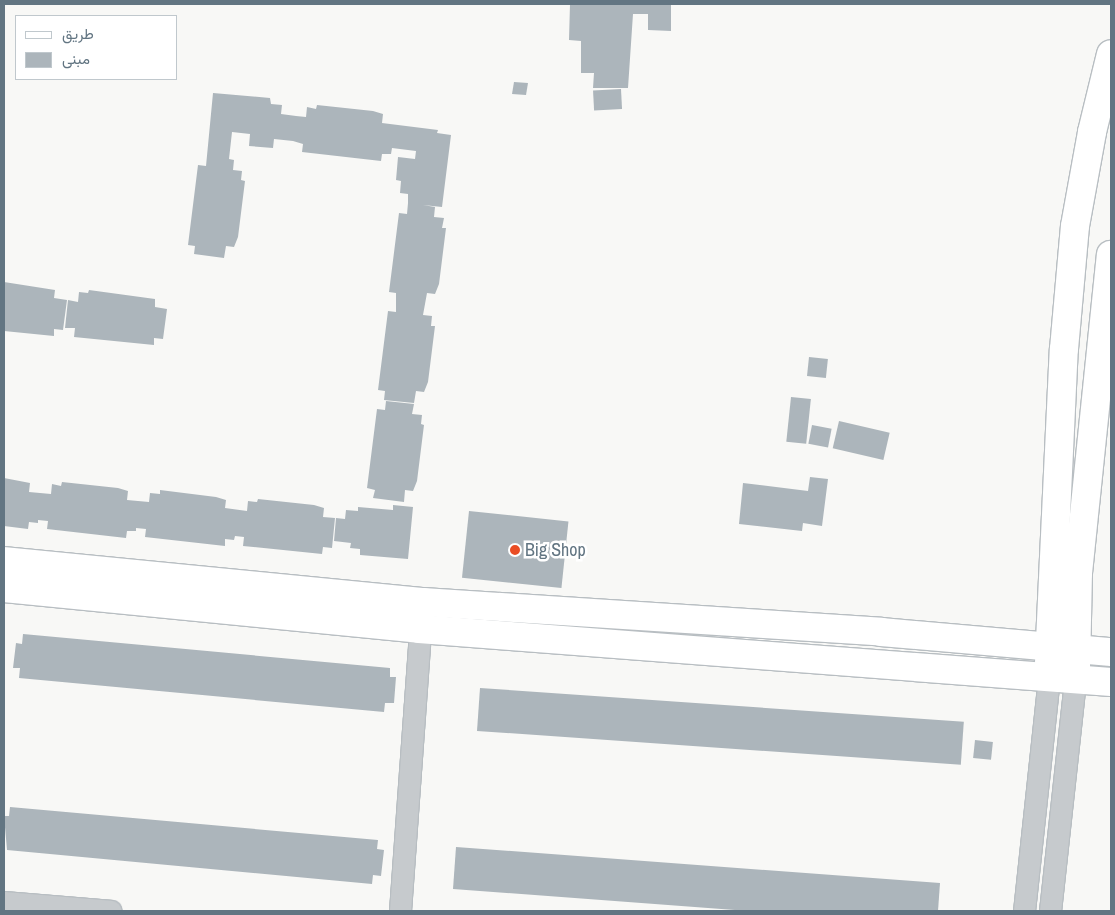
<!DOCTYPE html>
<meta charset="utf-8">
<style>
body{margin:0}
#map{position:relative;width:1115px;height:915px;overflow:hidden;background:#f8f8f6;font-family:"Archivo Narrow",Vazirmatn,sans-serif}
div>[style]{position:absolute}
[style*='--x']{left:calc(var(--x)*1px);top:calc(var(--y)*1px);width:calc(var(--w)*1px);rotate:calc(var(--a)*1deg)}
.building>*{inset:0;background:#acb5bb;transform-origin:0 0}
.roads{filter:drop-shadow(1px 0 #b8bec2) drop-shadow(-1px 0 #b8bec2) drop-shadow(0 1px #b8bec2) drop-shadow(0 -1px #b8bec2)}
.minor>*{height:21px;margin:-10.5px;padding:0 10.5px;transform-origin:10.5px;border-radius:10.5px;background:#c6cacd}
.secondary>*{height:28px;margin:-14px;padding:0 14px;transform-origin:14px;border-radius:14px;background:#fff}
.dots>*{width:14px;height:14px;translate:-50% -50%;box-sizing:border-box;border:2px solid #fff;border-radius:50%}
span{translate:-50% -50%;white-space:nowrap;text-align:center;line-height:1.15;-webkit-text-stroke:5px #fff;paint-order:stroke}
.poi-label{font-size:18px;color:#627582}
.left{translate:0 -50%;text-align:left}
.frame{position:absolute;inset:0;border:5px solid #627582;pointer-events:none}
.legend{position:absolute;left:15px;top:15px;width:162px;height:65px;box-sizing:border-box;background:#fff;border:1px solid #c0c8cd;margin:0;padding:6px 9px;list-style:none;font-size:15px;color:#627582}
.legend li{display:flex;align-items:center;gap:10px;height:25px}
.legend b{width:25px;border:1px solid #c0c8cd}
</style>
<div id="map">
<div class="building">
<div style="clip-path:polygon(570px 4px,671px 4px,671px 31px,648px 30px,648px 14px,633px 14px,628px 88px,593px 88px,594px 73px,581px 73px,581px 41px,569px 40px)"></div>
<div style="clip-path:polygon(514px 82px,528px 83px,526px 95px,512px 94px)"></div>
<div style="left:621px;top:89px;width:20px;height:28px;rotate:87deg"></div>
<div style="clip-path:polygon(213px 93px,270px 98px,271px 104px,282px 105px,281px 114px,296px 116px,306px 117px,307px 107px,316px 109px,317px 105px,373px 111px,383px 114px,382px 123px,438px 130px,437px 133px,451px 135px,442px 207px,423px 205px,435px 207px,434px 217px,444px 218px,442px 228px,446px 228px,439px 284px,435px 294px,427px 293px,423px 315px,432px 316px,431px 326px,435px 326px,428px 382px,424px 392px,416px 391px,414px 403px,384px 400px,385px 391px,378px 390px,388px 311px,396px 312px,396px 293px,389px 292px,399px 213px,407px 214px,408px 203px,408px 194px,400px 193px,401px 181px,396px 180px,398px 157px,415px 159px,416px 151px,392px 148px,391px 154px,382px 154px,381px 161px,302px 152px,303px 144px,293px 141px,274px 139px,273px 148px,249px 146px,250px 134px,232px 132px,229px 159px,234px 160px,233px 170px,242px 171px,241px 180px,245px 181px,238px 237px,234px 247px,226px 246px,224px 258px,194px 254px,195px 246px,188px 245px,198px 165px,206px 166px)"></div>
<div style="clip-path:polygon(4px 282px,55px 290px,54px 298px,67px 300px,63px 330px,54px 329px,54px 336px,4px 331px)"></div>
<div style="clip-path:polygon(89px 290px,155px 299px,155px 307px,167px 309px,163px 339px,154px 338px,154px 345px,74px 337px,75px 328px,65px 328px,68px 300px,78px 302px,79px 292px,88px 293px)"></div>
<div style="left:809px;top:357px;width:19px;height:19px;rotate:6deg"></div>
<div style="left:791px;top:397px;width:20px;height:45px;rotate:6deg"></div>
<div style="clip-path:polygon(386px 401px,414px 404px,412px 414px,422px 415px,421px 424px,424px 425px,417px 481px,413px 491px,405px 490px,404px 502px,373px 498px,375px 490px,367px 488px,377px 409px,385px 410px)"></div>
<div style="left:839px;top:421px;width:52px;height:28px;rotate:13deg"></div>
<div style="left:812px;top:425px;width:20px;height:19px;rotate:11deg"></div>
<div style="clip-path:polygon(810px 477px,828px 479px,822px 526px,803px 523px,802px 531px,739px 524px,743px 483px,808px 491px)"></div>
<div style="clip-path:polygon(4px 478px,30px 483px,29px 492px,51px 494px,52px 484px,61px 486px,62px 482px,118px 488px,128px 491px,127px 500px,149px 502px,150px 493px,160px 494px,160px 490px,216px 497px,226px 500px,225px 508px,247px 511px,248px 501px,257px 502px,258px 499px,314px 505px,324px 508px,323px 517px,335px 518px,332px 548px,323px 547px,322px 554px,243px 546px,244px 537px,235px 536px,234px 540px,225px 539px,225px 546px,145px 537px,146px 529px,136px 528px,136px 531px,127px 531px,126px 538px,47px 529px,48px 521px,38px 520px,38px 523px,29px 522px,28px 529px,4px 526px)"></div>
<div style="clip-path:polygon(393px 505px,413px 507px,408px 559px,360px 555px,360px 549px,350px 548px,351px 543px,334px 541px,336px 518px,345px 519px,346px 510px,358px 511px,358px 507px,393px 510px)"></div>
<div style="left:469px;top:511px;width:100px;height:67px;rotate:6deg"></div>
<div style="clip-path:polygon(23px 634px,390px 668px,390px 677px,396px 677px,394px 703px,385px 703px,384px 712px,19px 678px,20px 668px,13px 668px,16px 643px,22px 644px)"></div>
<div style="left:480px;top:688px;width:485px;height:43px;rotate:4deg"></div>
<div style="left:975px;top:740px;width:18px;height:18px;rotate:6deg"></div>
<div style="clip-path:polygon(10px 807px,378px 840px,377px 849px,384px 850px,381px 876px,373px 875px,372px 884px,7px 850px,4px 816px,9px 816px)"></div>
<div style="clip-path:polygon(456px 847px,940px 883px,938px 911px,748px 911px,453px 889px)"></div>
</div>
<div class="roads">
<div class="minor">
<div style="--x:4;--y:902;--w:107;--a:4.8"></div>
<div style="--x:400;--y:911;--w:297;--a:-85.9"></div>
<div style="--x:1024;--y:911;--w:235;--a:-83.9"></div>
<div style="--x:1050;--y:911;--w:233;--a:-83.8"></div>
</div>
<div class="secondary">
<div style="--x:4;--y:561;--w:421;--a:5.6"></div>
<div style="--x:423;--y:602;--w:459;--a:3.7"></div>
<div style="--x:881;--y:632;--w:231;--a:5"></div>
<div style="--x:4;--y:588;--w:417;--a:5.6"></div>
<div style="--x:419;--y:629;--w:694;--a:4.38"></div>
<div style="--x:1049;--y:663;--w:314;--a:-87.3"></div>
<div style="--x:1064;--y:349;--w:123;--a:-84.9"></div>
<div style="--x:1075;--y:226;--w:96;--a:-79.7"></div>
<div style="--x:1092;--y:132;--w:80;--a:-76.3"></div>
<div style="--x:1076;--y:667;--w:94;--a:-88.8"></div>
<div style="--x:1078;--y:573;--w:320;--a:-84.1"></div>
</div>
</div>
<div class="dots">
<div style="left:515px;top:550px;background:#ea4d24"></div>
</div>
<div class="poi-label">
<span class="left" style="left:525px;top:550px">Big Shop</span>
</div>
<div class="frame"></div>
<ul class="legend">
<li><b style="height:6px;background:#fff"></b>طريق</li>
<li><b style="height:14px;background:#acb5bb"></b>مبنى</li>
</ul>
</div>
